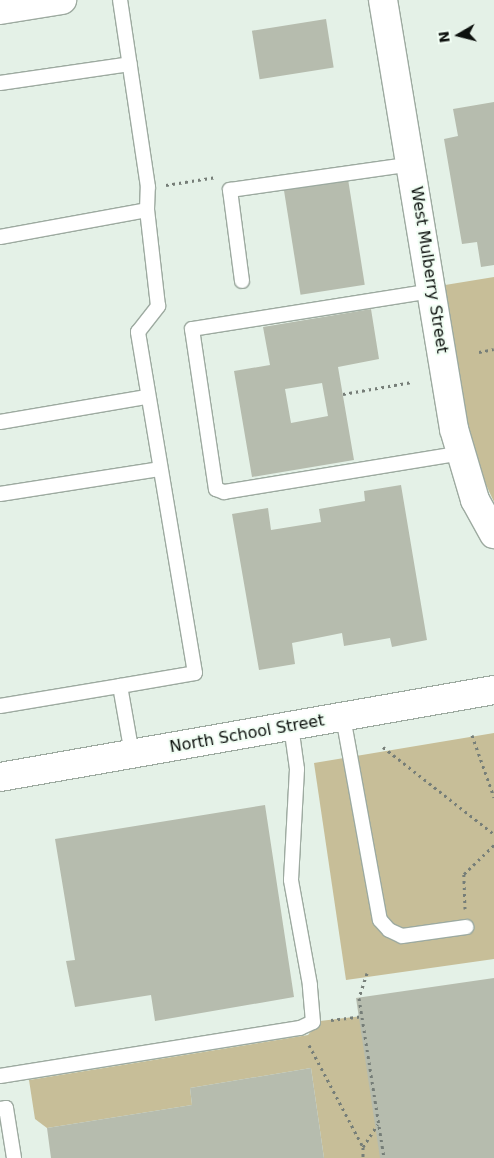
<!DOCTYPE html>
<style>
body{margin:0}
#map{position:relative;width:494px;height:1158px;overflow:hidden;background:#e4f1e7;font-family:"DejaVu Sans",sans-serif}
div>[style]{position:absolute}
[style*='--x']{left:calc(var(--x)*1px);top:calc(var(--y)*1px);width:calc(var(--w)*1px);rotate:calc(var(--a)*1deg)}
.green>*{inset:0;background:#c7be98}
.building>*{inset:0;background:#b6bcae;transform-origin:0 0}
.path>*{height:3px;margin-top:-1.5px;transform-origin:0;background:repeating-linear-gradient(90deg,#767e78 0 2.5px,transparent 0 6.5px)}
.roads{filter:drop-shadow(1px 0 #9daaa0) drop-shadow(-1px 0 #9daaa0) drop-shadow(0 1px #9daaa0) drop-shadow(0 -1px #9daaa0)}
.lane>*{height:14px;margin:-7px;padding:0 7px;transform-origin:7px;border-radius:7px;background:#fff}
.secondary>*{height:28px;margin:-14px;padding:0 14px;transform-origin:14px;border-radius:14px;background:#fff}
span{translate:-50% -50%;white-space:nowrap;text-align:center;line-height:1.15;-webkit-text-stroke:4px #f1fef4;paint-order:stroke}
.street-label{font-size:16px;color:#0d110e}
.north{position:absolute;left:434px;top:10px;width:50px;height:50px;-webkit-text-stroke:4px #f1fef4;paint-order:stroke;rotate:262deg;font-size:14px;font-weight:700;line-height:20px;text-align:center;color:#0d110e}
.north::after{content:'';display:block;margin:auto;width:18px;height:22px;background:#0d110e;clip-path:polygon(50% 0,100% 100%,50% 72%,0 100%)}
</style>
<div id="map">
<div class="green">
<div style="clip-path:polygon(494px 277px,494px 502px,475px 461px,459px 405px,439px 286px)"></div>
<div style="clip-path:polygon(494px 733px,494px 959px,346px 980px,314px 763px)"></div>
<div style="clip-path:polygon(362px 1016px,384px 1158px,324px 1158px,311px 1068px,190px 1088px,192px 1105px,47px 1128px,35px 1119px,29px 1080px,308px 1035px,320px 1021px)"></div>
</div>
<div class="building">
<div style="left:326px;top:19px;width:49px;height:75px;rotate:81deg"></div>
<div style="clip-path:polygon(494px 102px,494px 265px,481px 267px,477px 242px,462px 244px,444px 139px,458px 136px,453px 109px)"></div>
<div style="left:348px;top:179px;width:107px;height:65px;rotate:81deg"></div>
<div style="clip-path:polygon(evenodd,371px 309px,379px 359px,338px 367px,354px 460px,252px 477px,234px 371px,270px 365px,263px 327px,371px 309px,322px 383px,328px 416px,291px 423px,285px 389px,322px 383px)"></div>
<div style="clip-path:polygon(401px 485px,427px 640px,392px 647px,390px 638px,344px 646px,342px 633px,292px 643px,295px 664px,259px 670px,232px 514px,268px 508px,271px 530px,321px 522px,319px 509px,365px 501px,364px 491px)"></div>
<div style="clip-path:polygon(265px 805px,294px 997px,155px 1021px,151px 995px,75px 1007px,66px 961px,75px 960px,55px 839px)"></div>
<div style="clip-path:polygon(494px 978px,494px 1158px,380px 1158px,356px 998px)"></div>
<div style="clip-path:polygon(311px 1068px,324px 1158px,51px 1158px,47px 1128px,192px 1105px,190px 1088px)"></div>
</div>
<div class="path">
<div style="--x:166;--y:185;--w:51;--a:-9.1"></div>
<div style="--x:479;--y:352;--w:15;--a:-11"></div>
<div style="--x:343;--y:394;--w:70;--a:-9.9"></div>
<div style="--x:472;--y:735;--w:66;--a:70.5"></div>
<div style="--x:383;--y:747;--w:141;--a:38.1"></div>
<div style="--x:465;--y:909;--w:35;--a:-92"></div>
<div style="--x:464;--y:874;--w:42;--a:-44"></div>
<div style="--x:367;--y:973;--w:26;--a:108"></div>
<div style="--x:359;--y:998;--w:162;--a:81.1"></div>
<div style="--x:331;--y:1020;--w:31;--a:-7"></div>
<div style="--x:309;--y:1045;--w:115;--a:62.1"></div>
<div style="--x:363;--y:1147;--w:11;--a:90"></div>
<div style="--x:363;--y:1147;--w:27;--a:-57"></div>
</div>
<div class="roads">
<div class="lane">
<div style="--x:0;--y:83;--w:131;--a:-8.3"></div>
<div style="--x:0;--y:237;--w:149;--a:-10.4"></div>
<div style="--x:147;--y:210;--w:23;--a:-88"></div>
<div style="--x:148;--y:187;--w:189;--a:-98.5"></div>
<div style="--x:242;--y:281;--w:92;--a:-97.5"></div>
<div style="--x:230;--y:190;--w:184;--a:-8.1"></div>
<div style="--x:432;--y:291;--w:243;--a:171"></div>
<div style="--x:192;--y:329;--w:162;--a:81.5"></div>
<div style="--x:216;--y:489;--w:9;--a:21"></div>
<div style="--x:224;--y:492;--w:240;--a:-9.3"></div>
<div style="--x:0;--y:422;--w:149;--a:-9.7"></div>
<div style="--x:0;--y:494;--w:161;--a:-8.9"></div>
<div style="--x:0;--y:706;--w:122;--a:-9.5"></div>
<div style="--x:343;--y:717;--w:206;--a:79.7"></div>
<div style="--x:380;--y:920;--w:13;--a:48"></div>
<div style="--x:389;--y:930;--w:14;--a:25"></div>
<div style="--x:402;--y:936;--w:65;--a:-8"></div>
<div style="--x:132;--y:754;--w:69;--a:-100"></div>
<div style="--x:120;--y:686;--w:76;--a:-9.8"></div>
<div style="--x:195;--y:673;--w:346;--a:-99.5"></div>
<div style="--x:138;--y:332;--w:33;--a:-52"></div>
<div style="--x:158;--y:306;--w:97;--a:-96.5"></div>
<div style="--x:0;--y:1076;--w:304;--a:-9.1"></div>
<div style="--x:300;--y:1028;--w:14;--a:-25"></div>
<div style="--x:313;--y:1022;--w:37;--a:-95"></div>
<div style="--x:310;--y:985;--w:107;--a:-100.3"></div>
<div style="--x:291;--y:880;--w:111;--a:-86.9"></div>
<div style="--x:297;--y:769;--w:43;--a:-97.9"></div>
<div style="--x:0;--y:1109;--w:6;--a:-9"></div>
<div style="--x:6;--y:1108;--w:51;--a:80.9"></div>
</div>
<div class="secondary">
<div style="--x:383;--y:0;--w:435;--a:80.6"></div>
<div style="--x:454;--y:429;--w:74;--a:73.5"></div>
<div style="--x:475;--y:500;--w:39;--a:61"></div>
<div style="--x:0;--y:10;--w:63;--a:-9.2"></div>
<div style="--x:0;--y:777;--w:502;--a:-9.99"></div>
</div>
</div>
<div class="street-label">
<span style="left:429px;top:270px;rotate:81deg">West Mulberry Street</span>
<span style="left:247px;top:734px;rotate:-10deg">North School Street</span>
</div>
<div class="north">N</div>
</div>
